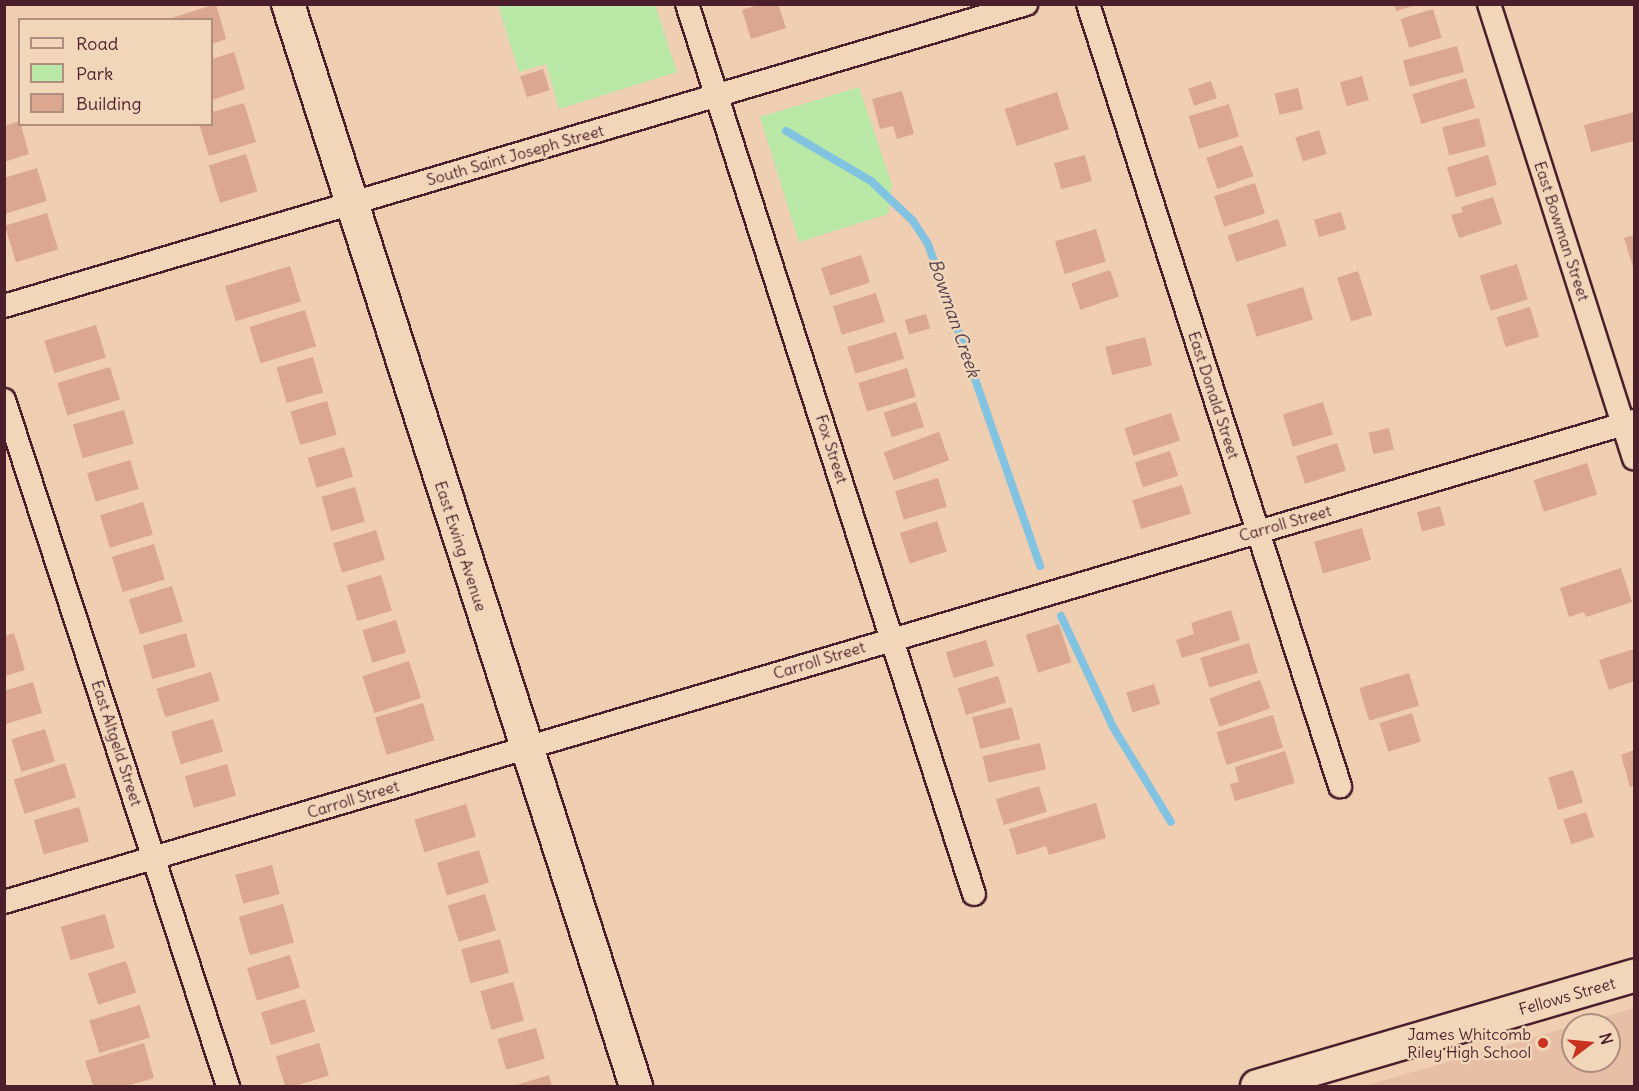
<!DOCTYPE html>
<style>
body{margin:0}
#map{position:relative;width:1639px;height:1091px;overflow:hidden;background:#efceb2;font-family:Delius,sans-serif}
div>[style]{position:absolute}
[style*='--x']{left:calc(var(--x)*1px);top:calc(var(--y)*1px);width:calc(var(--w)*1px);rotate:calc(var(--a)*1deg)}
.built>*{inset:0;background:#e6bfa6}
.green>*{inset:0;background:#bae9a7}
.stream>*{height:8px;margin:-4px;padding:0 4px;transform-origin:4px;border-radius:4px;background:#82c3e2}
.building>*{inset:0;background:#dba790;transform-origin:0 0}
.roads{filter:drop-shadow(2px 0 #4a1f2b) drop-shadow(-2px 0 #4a1f2b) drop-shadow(0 2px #4a1f2b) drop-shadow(0 -2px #4a1f2b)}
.street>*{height:22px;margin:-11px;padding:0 11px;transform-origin:11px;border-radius:11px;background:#f2d6b9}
.secondary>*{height:32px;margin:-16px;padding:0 16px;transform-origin:16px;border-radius:16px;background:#f2d6b9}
.dots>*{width:16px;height:16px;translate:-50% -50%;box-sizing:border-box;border:3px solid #f2d6b9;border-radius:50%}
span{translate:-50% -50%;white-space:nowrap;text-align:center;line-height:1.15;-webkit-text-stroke:5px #f2d6b9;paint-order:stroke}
.street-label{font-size:16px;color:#4a1f2b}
.poi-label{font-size:16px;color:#4a1f2b}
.right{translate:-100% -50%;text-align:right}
.water-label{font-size:18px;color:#554050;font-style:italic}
.frame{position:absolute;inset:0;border:6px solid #4a1f2b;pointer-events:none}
.legend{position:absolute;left:18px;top:18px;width:195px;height:108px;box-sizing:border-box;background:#f2d6b9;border:2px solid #af8d80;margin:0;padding:8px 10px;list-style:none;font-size:18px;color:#4a1f2b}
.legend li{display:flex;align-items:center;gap:12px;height:30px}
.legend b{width:30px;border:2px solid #af8d80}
.north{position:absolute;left:1561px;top:1013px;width:60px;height:60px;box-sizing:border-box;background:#f2d6b9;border:2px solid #af8d80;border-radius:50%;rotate:74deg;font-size:16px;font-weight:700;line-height:24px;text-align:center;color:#4a1f2b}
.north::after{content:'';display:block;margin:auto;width:21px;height:27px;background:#c8321e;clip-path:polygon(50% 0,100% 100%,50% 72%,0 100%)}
</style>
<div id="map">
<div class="built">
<div style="clip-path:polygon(1634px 1008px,1634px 1086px,1364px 1086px,1573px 1026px,1573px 1061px,1609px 1061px,1609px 1025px,1576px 1025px)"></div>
</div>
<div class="green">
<div style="clip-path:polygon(498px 5px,655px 5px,677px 72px,559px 109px,546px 64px,519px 72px)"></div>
<div style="clip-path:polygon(859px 87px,892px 185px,888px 214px,799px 242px,760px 117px)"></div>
</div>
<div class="stream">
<div style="--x:786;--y:131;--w:99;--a:30.5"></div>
<div style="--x:871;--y:181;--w:58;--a:43.6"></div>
<div style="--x:913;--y:221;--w:27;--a:57"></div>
<div style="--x:928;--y:244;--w:341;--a:70.8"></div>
<div style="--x:1061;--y:616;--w:123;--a:64.9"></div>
<div style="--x:1113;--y:727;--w:111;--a:58.6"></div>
</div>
<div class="building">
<div style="clip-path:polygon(216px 4px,226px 39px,212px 44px,212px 20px,165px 20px)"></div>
<div style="clip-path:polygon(760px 4px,778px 4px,786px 28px,751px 39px,742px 10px)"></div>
<div style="clip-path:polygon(1394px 4px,1416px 4px,1416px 5px,1396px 11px)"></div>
<div style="left:1433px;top:9px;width:30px;height:34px;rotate:73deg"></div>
<div style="left:1457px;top:46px;width:27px;height:56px;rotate:75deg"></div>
<div style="clip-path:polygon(234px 52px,245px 89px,212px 100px,212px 59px)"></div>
<div style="left:543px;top:69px;width:22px;height:24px;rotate:72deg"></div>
<div style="left:1362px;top:76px;width:25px;height:23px;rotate:74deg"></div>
<div style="left:1466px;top:78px;width:31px;height:56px;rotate:73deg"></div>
<div style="left:1211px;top:81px;width:18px;height:24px;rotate:71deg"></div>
<div style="left:1298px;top:88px;width:22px;height:24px;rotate:77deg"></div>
<div style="clip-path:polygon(902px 91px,914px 134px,897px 139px,893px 126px,880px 129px,872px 99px)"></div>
<div style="left:1057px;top:92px;width:39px;height:55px;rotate:72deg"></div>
<div style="clip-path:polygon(244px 103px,256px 142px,209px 156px,199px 124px,212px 124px,212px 112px)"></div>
<div style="left:1229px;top:104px;width:34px;height:42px;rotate:73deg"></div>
<div style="clip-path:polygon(1634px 112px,1634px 141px,1591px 152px,1584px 125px)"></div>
<div style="left:1479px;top:118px;width:29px;height:38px;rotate:76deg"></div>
<div style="clip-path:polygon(20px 121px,29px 154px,4px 162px,4px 126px)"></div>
<div style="left:1319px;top:130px;width:25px;height:25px;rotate:72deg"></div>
<div style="left:1242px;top:145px;width:33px;height:38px;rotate:70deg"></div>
<div style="left:246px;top:154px;width:39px;height:39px;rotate:73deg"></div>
<div style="left:1085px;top:155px;width:27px;height:32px;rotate:75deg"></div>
<div style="left:1488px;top:155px;width:31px;height:43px;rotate:73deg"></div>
<div style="clip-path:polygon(37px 168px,47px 201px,4px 214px,4px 178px)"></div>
<div style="left:1255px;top:183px;width:32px;height:43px;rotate:72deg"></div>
<div style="clip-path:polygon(1493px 197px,1502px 224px,1459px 238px,1451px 215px,1463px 212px,1461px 207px)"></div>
<div style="left:1341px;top:212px;width:18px;height:28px;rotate:74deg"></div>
<div style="left:47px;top:213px;width:38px;height:44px;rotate:73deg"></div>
<div style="left:1278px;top:219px;width:28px;height:53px;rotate:72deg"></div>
<div style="left:1096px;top:229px;width:34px;height:43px;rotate:73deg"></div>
<div style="clip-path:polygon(1634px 235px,1634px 270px,1624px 238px)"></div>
<div style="left:861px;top:255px;width:29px;height:42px;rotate:72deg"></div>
<div style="left:1517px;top:264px;width:37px;height:39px;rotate:73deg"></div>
<div style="left:290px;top:266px;width:37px;height:68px;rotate:73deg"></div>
<div style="left:1110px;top:270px;width:28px;height:41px;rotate:71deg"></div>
<div style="left:1358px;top:271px;width:46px;height:22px;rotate:72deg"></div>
<div style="left:1303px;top:287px;width:34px;height:59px;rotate:73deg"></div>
<div style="left:876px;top:293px;width:30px;height:45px;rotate:73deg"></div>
<div style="left:1530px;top:307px;width:31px;height:35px;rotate:73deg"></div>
<div style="left:305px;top:310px;width:38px;height:58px;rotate:73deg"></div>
<div style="left:926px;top:314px;width:15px;height:22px;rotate:74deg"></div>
<div style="left:96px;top:325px;width:34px;height:54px;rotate:73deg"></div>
<div style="left:896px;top:332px;width:28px;height:51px;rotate:73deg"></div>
<div style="left:1145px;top:337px;width:29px;height:41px;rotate:76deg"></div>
<div style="left:313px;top:357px;width:37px;height:38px;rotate:74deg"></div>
<div style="left:110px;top:367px;width:34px;height:55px;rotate:73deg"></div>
<div style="left:907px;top:368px;width:30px;height:51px;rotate:73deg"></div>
<div style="left:327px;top:401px;width:35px;height:38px;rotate:74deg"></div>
<div style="left:916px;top:402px;width:26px;height:34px;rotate:72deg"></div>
<div style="left:1323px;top:402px;width:34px;height:42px;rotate:73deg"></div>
<div style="left:124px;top:410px;width:35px;height:53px;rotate:74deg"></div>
<div style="left:1171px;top:413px;width:29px;height:49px;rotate:72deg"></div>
<div style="left:1389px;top:428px;width:22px;height:21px;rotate:77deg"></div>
<div style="left:939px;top:432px;width:30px;height:59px;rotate:70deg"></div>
<div style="left:1337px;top:443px;width:29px;height:43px;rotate:72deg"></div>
<div style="left:344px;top:447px;width:31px;height:38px;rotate:73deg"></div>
<div style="left:1170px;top:451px;width:26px;height:37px;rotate:72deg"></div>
<div style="left:130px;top:460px;width:30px;height:45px;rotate:73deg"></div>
<div style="left:1587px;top:463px;width:33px;height:56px;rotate:72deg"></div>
<div style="left:938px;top:478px;width:30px;height:45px;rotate:73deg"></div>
<div style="left:1182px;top:485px;width:30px;height:52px;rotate:73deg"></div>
<div style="left:355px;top:487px;width:36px;height:35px;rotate:74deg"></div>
<div style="left:143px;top:502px;width:34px;height:45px;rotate:73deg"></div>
<div style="left:1440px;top:506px;width:20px;height:24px;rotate:75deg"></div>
<div style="left:937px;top:521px;width:32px;height:39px;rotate:72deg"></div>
<div style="left:1362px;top:528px;width:33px;height:50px;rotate:74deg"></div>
<div style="left:376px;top:530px;width:31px;height:45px;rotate:73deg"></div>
<div style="left:154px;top:544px;width:37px;height:44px;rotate:73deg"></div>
<div style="clip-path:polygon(1621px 568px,1632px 602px,1586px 617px,1584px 612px,1569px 617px,1560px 588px)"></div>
<div style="left:381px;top:575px;width:37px;height:36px;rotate:73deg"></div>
<div style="left:172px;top:586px;width:37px;height:45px;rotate:73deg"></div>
<div style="clip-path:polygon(1231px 610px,1240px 640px,1182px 658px,1176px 640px,1194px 634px,1191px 623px)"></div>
<div style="left:396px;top:620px;width:34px;height:35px;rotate:73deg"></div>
<div style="left:1059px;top:624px;width:40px;height:35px;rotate:72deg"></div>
<div style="clip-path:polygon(14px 633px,25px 670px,5px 676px,5px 636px)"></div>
<div style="left:186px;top:633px;width:35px;height:45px;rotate:74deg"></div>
<div style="left:986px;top:640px;width:27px;height:42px;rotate:73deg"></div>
<div style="left:1249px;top:643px;width:31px;height:51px;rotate:73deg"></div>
<div style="clip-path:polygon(1634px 649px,1634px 681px,1609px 690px,1599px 660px)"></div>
<div style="left:409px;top:661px;width:39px;height:49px;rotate:72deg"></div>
<div style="left:211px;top:672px;width:30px;height:57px;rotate:73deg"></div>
<div style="left:1409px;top:673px;width:34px;height:52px;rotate:73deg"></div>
<div style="left:998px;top:676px;width:28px;height:42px;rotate:73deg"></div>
<div style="left:1260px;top:680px;width:30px;height:54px;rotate:70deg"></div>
<div style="clip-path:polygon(33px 682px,42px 713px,6px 724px,4px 691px)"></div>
<div style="left:1154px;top:684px;width:21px;height:29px;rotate:73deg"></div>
<div style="left:423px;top:703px;width:39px;height:50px;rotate:73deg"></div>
<div style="left:1012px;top:707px;width:33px;height:41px;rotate:76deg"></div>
<div style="left:1412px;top:713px;width:30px;height:34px;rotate:73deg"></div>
<div style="left:1273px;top:715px;width:34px;height:59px;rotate:73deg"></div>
<div style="left:213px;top:719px;width:34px;height:44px;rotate:73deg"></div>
<div style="left:45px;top:729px;width:34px;height:35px;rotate:73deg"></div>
<div style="left:1040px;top:743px;width:27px;height:59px;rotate:77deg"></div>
<div style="clip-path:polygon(1634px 750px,1634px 786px,1630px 787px,1621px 755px)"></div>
<div style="clip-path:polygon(1285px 751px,1295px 783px,1235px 801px,1230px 784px,1239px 782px,1235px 767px)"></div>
<div style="left:65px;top:763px;width:36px;height:54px;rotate:72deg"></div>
<div style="left:227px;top:764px;width:33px;height:44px;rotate:74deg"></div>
<div style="left:1573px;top:770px;width:34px;height:26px;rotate:73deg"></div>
<div style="left:1039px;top:786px;width:27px;height:45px;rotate:73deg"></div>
<div style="clip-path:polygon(1096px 803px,1106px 838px,1049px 855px,1046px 846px,1017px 855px,1009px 829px)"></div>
<div style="left:466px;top:804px;width:34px;height:54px;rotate:73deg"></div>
<div style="left:79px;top:807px;width:36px;height:47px;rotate:74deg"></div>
<div style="left:1586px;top:812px;width:26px;height:24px;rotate:72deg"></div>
<div style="left:479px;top:850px;width:34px;height:44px;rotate:73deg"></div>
<div style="left:272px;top:865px;width:30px;height:38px;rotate:75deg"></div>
<div style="left:485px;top:894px;width:38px;height:39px;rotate:73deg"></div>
<div style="left:283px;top:904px;width:40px;height:46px;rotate:74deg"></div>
<div style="left:105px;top:914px;width:35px;height:46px;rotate:74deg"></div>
<div style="left:500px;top:939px;width:35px;height:40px;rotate:75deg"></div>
<div style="left:290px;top:955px;width:34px;height:45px;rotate:73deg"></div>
<div style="left:126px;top:961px;width:33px;height:40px;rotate:72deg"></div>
<div style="left:513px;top:982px;width:40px;height:34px;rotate:74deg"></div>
<div style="left:305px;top:999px;width:34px;height:46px;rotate:73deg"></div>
<div style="left:140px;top:1005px;width:34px;height:53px;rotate:73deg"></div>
<div style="left:536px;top:1028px;width:32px;height:40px;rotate:74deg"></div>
<div style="clip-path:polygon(144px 1043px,154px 1078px,127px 1086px,93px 1086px,85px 1061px)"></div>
<div style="left:319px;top:1043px;width:34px;height:45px;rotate:73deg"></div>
<div style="clip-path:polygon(549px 1075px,552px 1086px,513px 1086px)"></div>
</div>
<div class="roads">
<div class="street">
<div style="--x:687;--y:4;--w:935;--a:72.13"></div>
<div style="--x:1088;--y:4;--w:822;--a:72.14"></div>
<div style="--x:1489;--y:4;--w:477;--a:72.3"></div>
<div style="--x:4;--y:306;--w:1066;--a:-16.46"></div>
<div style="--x:4;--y:400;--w:722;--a:71.92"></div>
<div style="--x:4;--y:902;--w:1699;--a:-16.44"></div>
</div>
<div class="secondary">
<div style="--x:288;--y:4;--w:1137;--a:72.17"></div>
<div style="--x:1257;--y:1086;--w:393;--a:-16.3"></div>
</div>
</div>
<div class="dots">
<div style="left:1543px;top:1043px;background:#c8321e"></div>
</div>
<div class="street-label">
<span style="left:515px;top:155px;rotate:-16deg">South Saint Joseph Street</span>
<span style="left:1562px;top:231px;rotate:72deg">East Bowman Street</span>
<span style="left:1214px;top:395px;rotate:72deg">East Donald Street</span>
<span style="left:832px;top:449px;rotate:72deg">Fox Street</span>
<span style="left:1285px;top:523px;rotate:-16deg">Carroll Street</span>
<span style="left:461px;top:546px;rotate:72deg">East Ewing Avenue</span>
<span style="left:819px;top:660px;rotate:-17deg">Carroll Street</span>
<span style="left:117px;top:743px;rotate:72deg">East Altgeld Street</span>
<span style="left:353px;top:799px;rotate:-17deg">Carroll Street</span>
<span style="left:1567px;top:996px;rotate:-16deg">Fellows Street</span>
</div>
<div class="poi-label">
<span class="right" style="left:1531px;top:1043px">James Whitcomb<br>Riley High School</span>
</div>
<div class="water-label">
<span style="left:954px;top:318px;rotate:71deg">Bowman Creek</span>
</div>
<div class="frame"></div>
<ul class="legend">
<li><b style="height:8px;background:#f2d6b9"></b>Road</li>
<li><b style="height:16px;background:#bae9a7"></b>Park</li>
<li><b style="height:16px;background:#dba790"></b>Building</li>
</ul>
<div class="north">N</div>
</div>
